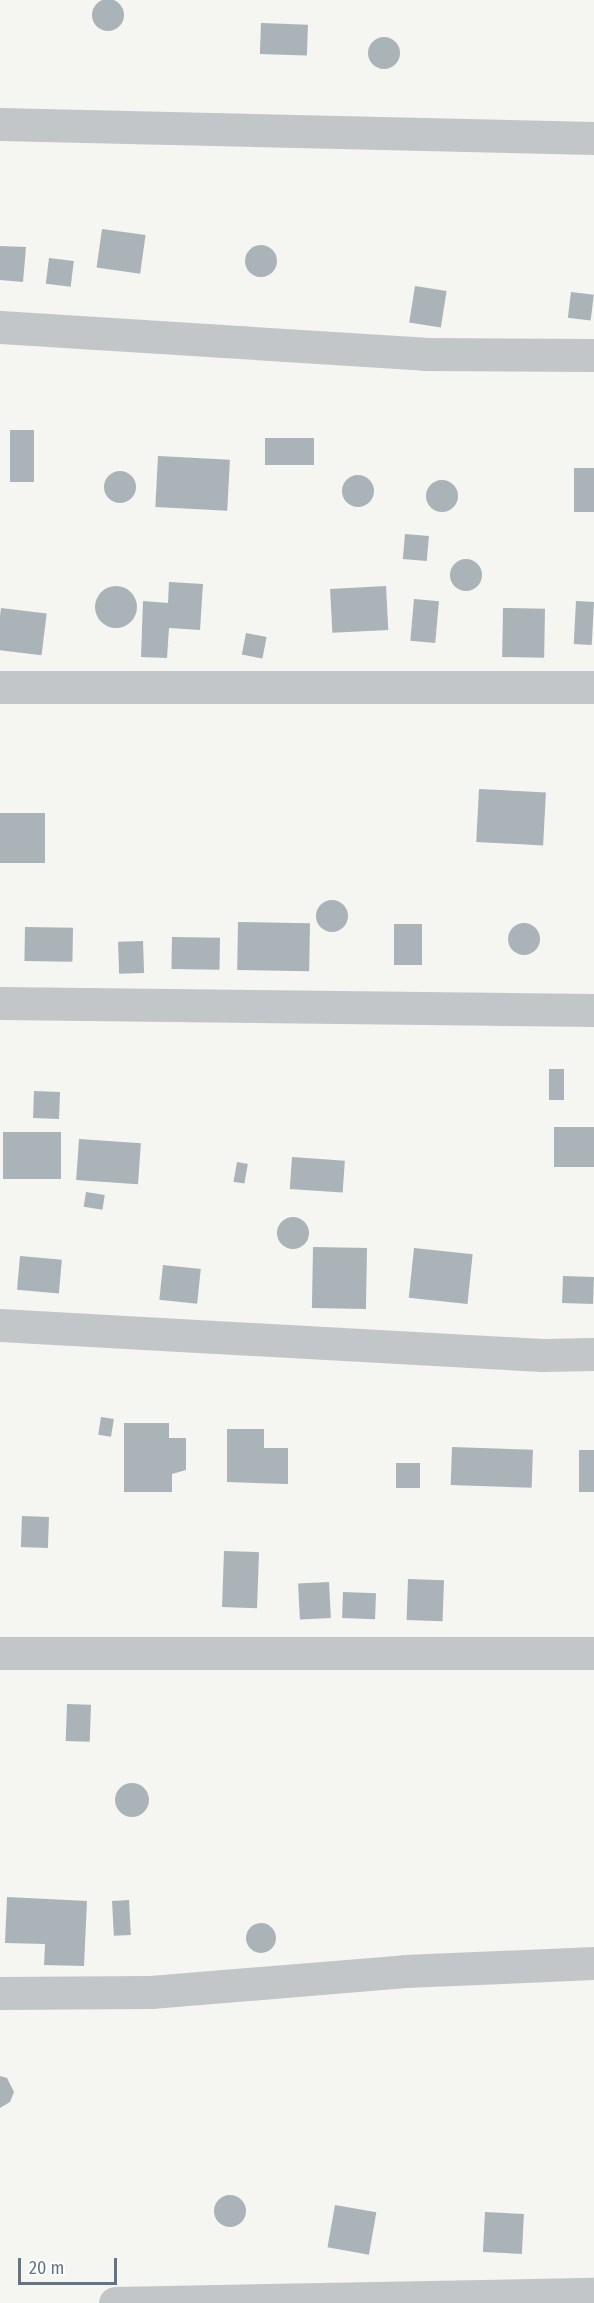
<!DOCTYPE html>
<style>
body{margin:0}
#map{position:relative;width:594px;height:2303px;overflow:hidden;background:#f5f5f1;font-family:"Fira Sans Condensed",sans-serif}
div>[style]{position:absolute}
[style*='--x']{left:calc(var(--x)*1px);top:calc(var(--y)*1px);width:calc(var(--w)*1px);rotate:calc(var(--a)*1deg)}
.building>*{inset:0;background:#aab3b8;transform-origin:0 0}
.round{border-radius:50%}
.street>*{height:33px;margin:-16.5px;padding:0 16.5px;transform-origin:16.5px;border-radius:16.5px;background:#c2c6c9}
span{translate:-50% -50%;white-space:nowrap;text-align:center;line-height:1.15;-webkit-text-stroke:6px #fff;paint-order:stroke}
.scale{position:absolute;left:18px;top:2258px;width:99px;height:27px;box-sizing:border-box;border:3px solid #637583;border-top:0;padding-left:8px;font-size:18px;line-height:21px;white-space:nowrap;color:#637583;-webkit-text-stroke:4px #fff;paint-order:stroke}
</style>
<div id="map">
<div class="building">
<div class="round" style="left:92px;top:-1px;width:32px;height:32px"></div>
<div style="left:261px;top:23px;width:47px;height:31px;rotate:2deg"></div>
<div class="round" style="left:368px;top:37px;width:32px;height:32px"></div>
<div style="left:102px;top:229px;width:44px;height:39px;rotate:8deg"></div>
<div class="round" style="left:245px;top:245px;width:32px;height:32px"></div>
<div style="clip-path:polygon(0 246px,26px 247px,23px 282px,0 280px)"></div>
<div style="left:49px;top:258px;width:25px;height:26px;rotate:7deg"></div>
<div style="left:415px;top:286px;width:32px;height:37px;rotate:9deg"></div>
<div style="left:571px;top:292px;width:23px;height:26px;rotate:7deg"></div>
<div style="left:10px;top:430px;width:24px;height:52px"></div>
<div style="left:265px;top:438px;width:49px;height:27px"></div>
<div style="left:158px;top:456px;width:72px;height:51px;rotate:3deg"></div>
<div style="left:574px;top:468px;width:20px;height:44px"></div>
<div class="round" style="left:104px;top:471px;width:32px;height:32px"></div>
<div class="round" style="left:342px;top:475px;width:32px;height:32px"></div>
<div class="round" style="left:426px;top:480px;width:32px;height:32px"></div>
<div style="left:405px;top:534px;width:24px;height:25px;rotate:5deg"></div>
<div class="round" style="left:450px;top:559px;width:32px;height:32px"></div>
<div style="clip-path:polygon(169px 582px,203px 584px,200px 630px,169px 628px,167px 658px,141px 657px,143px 601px,168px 603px)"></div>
<div class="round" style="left:95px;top:586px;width:42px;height:42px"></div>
<div style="left:386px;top:586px;width:44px;height:56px;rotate:87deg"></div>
<div style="left:414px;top:599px;width:25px;height:42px;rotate:5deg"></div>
<div style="left:576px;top:601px;width:18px;height:43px;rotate:3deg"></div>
<div style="left:1px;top:608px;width:46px;height:42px;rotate:7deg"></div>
<div style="left:503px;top:608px;width:42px;height:49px;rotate:1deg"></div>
<div style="left:246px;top:633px;width:21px;height:22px;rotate:11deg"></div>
<div style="left:479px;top:789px;width:67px;height:53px;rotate:3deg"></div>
<div style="left:0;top:813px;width:45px;height:50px"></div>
<div class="round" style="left:316px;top:900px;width:32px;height:32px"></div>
<div style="left:238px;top:922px;width:72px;height:48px;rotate:1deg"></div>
<div class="round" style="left:508px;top:923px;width:32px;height:32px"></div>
<div style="left:394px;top:924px;width:28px;height:41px"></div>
<div style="left:25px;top:927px;width:48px;height:34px;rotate:1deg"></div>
<div style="left:172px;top:937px;width:48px;height:32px;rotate:1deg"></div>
<div style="left:143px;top:941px;width:32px;height:25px;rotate:88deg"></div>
<div style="left:549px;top:1069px;width:15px;height:31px"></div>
<div style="left:34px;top:1091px;width:26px;height:27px;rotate:2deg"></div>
<div style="left:554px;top:1127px;width:40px;height:40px"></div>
<div style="left:3px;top:1132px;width:58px;height:47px"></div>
<div style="left:79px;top:1139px;width:62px;height:41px;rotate:4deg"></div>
<div style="left:292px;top:1157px;width:53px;height:32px;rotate:4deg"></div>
<div style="left:237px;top:1162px;width:11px;height:20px;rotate:10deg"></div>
<div style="left:86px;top:1192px;width:19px;height:15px;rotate:9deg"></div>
<div class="round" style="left:277px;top:1217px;width:32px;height:32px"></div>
<div style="left:313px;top:1247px;width:54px;height:61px;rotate:1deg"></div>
<div style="left:414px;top:1248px;width:59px;height:50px;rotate:6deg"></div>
<div style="left:20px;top:1256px;width:42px;height:34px;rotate:5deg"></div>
<div style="left:163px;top:1265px;width:38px;height:35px;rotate:6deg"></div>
<div style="left:563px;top:1276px;width:31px;height:27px;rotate:2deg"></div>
<div style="left:101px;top:1417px;width:13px;height:18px;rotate:9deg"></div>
<div style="clip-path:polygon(124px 1423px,169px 1423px,169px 1438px,186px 1438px,186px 1470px,172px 1474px,172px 1492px,124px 1492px)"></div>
<div style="clip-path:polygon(227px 1429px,264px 1429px,264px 1448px,288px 1448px,288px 1484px,227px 1482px)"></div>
<div style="left:452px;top:1447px;width:81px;height:38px;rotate:2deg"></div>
<div style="left:579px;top:1450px;width:15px;height:42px"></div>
<div style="left:396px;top:1463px;width:24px;height:25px"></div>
<div style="left:22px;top:1516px;width:27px;height:31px;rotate:2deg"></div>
<div style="left:224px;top:1551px;width:35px;height:56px;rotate:2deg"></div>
<div style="left:408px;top:1579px;width:36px;height:41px;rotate:2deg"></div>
<div style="left:329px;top:1582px;width:36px;height:31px;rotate:87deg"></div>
<div style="left:343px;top:1592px;width:33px;height:26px;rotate:2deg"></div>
<div style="left:67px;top:1704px;width:24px;height:37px;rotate:2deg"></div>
<div class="round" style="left:115px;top:1783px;width:34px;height:34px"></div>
<div style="clip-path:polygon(7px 1897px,87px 1901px,84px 1966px,44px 1965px,45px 1944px,5px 1943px)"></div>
<div style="left:129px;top:1900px;width:35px;height:17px;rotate:87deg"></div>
<div class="round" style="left:246px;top:1923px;width:30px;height:30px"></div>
<div style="clip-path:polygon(0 2076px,7px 2078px,14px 2092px,10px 2102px,0 2108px)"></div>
<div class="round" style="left:214px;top:2195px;width:32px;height:32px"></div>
<div style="left:335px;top:2205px;width:42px;height:43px;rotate:10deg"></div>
<div style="left:485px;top:2212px;width:39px;height:40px;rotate:3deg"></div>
</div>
<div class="street">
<div style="--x:0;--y:124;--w:594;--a:1.35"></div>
<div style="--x:0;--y:327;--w:426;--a:3.6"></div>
<div style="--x:425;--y:354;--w:169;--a:0.3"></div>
<div style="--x:0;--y:687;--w:594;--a:0"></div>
<div style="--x:0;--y:1003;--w:594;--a:0.68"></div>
<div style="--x:0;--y:1325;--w:543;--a:3.17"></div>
<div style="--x:542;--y:1355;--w:52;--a:-1.1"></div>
<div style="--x:0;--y:1653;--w:594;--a:0"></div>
<div style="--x:0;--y:1993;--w:151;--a:-0.4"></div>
<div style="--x:151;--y:1992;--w:255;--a:-4.7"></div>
<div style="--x:405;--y:1971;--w:189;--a:-2.4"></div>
<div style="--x:115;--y:2303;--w:479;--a:-1.1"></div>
</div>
<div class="scale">20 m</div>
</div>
